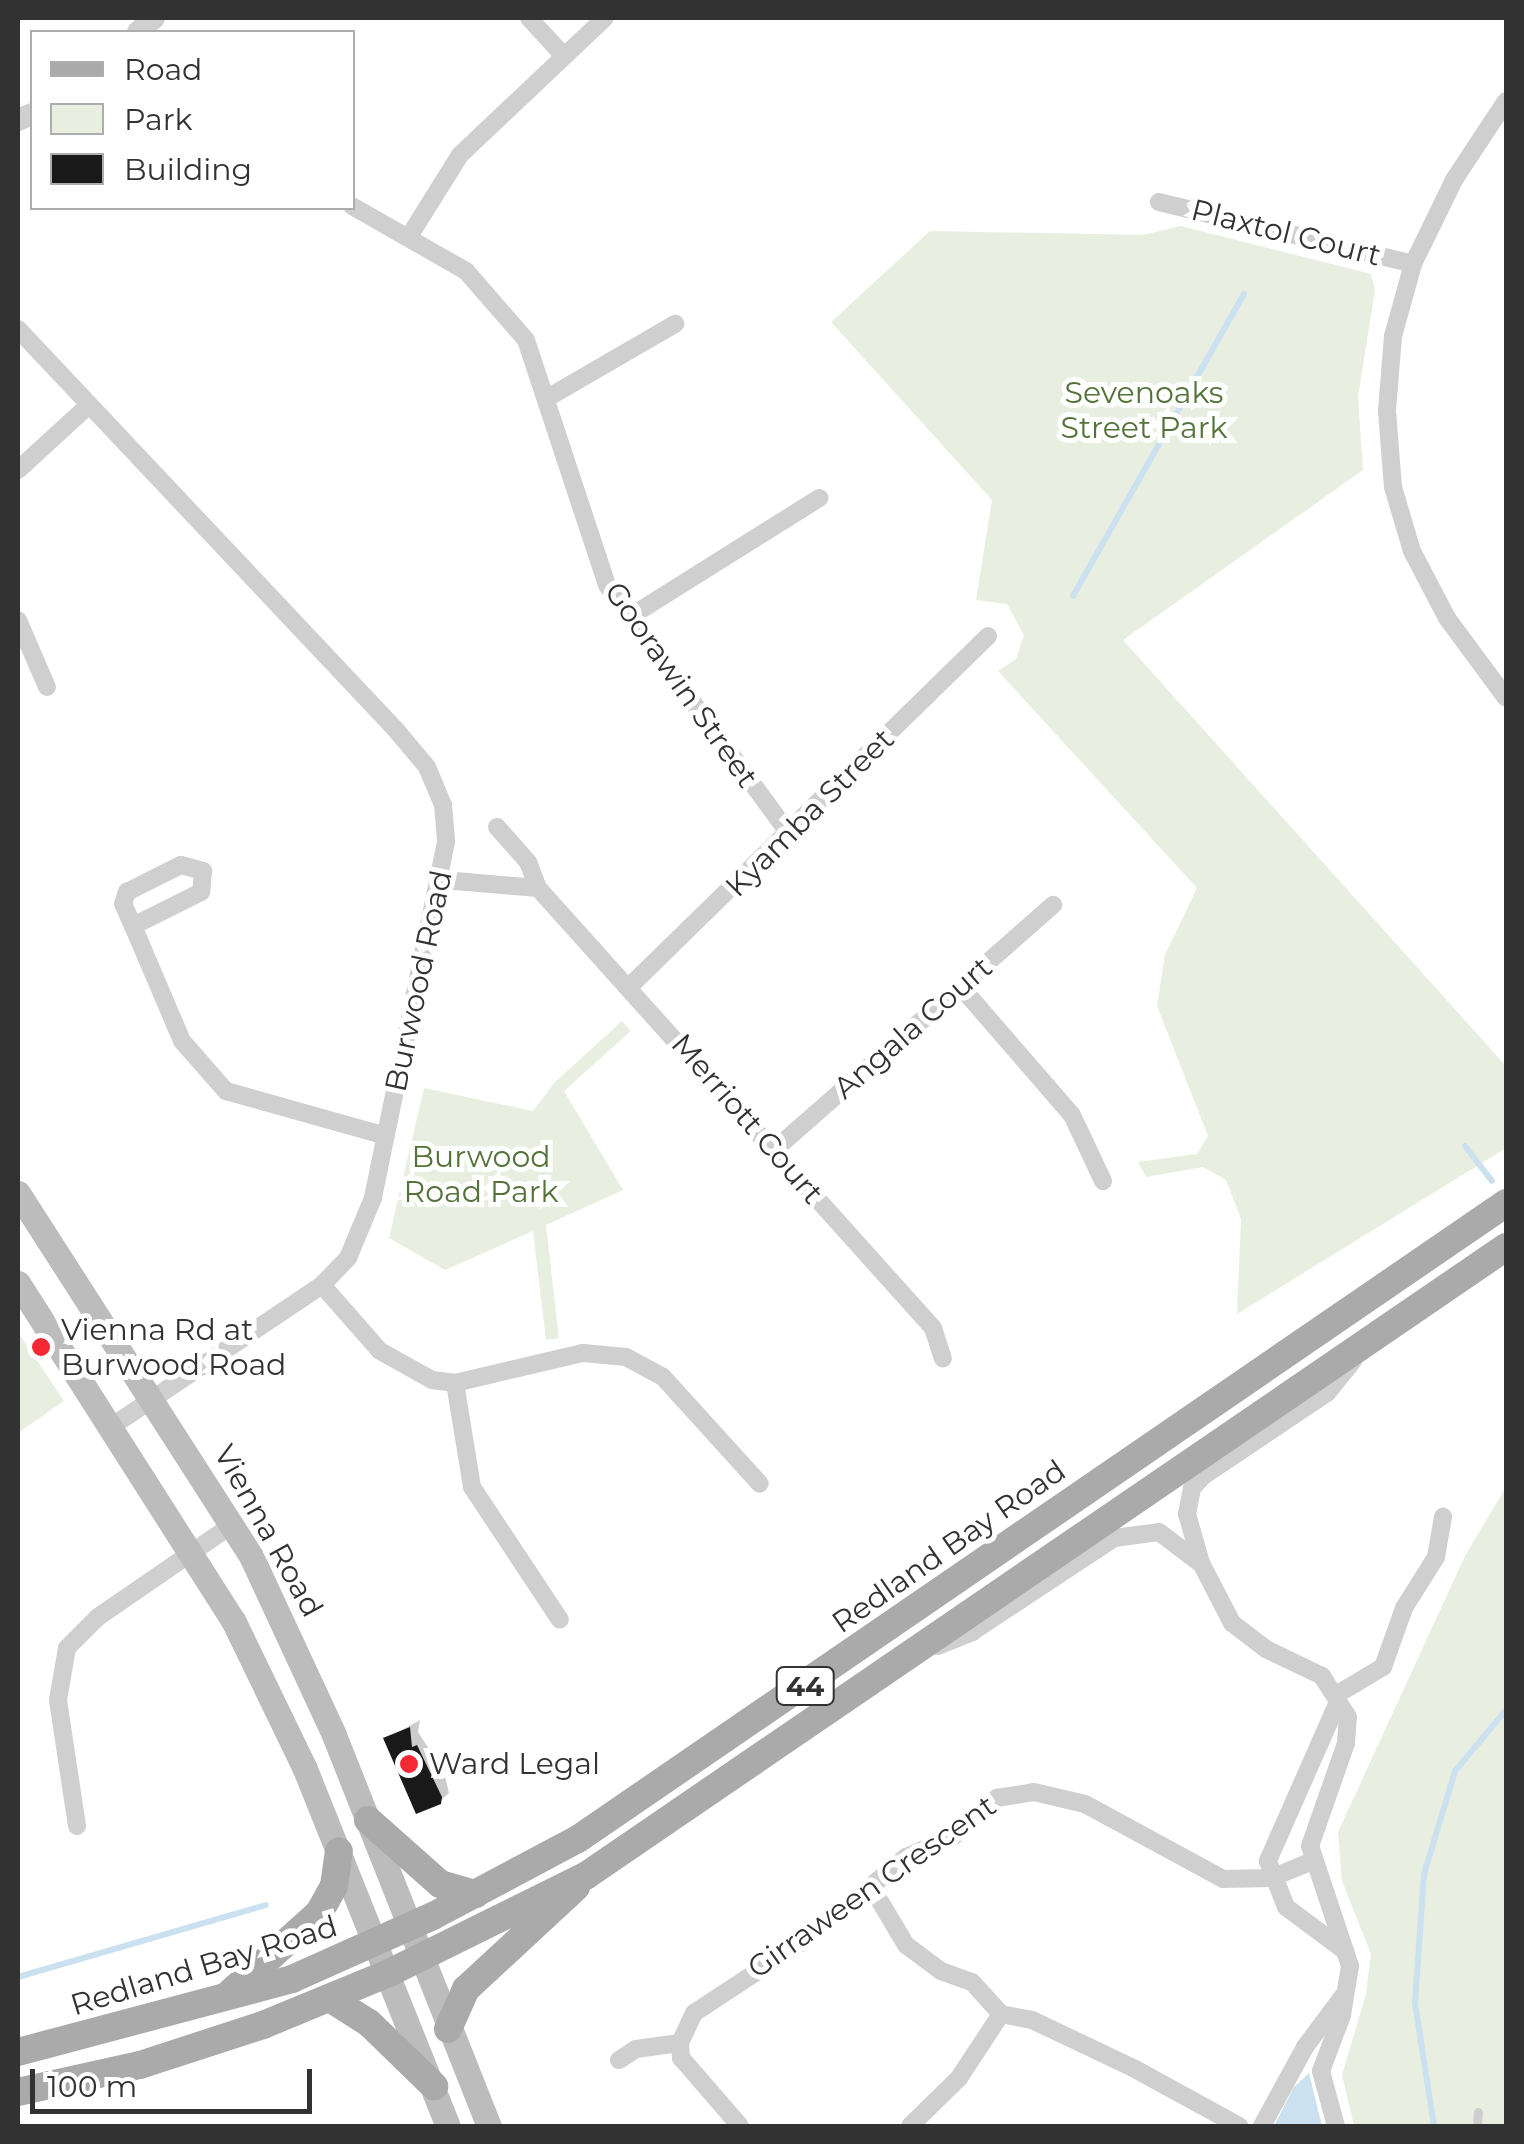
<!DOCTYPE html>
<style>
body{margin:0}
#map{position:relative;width:1524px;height:2144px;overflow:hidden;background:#fff;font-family:Montserrat,sans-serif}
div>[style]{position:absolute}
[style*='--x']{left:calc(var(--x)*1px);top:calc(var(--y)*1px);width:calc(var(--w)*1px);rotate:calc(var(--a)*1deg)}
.green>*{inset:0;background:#e8efe0}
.water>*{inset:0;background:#cbe1f0}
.shadow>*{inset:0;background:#0003}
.stream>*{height:6px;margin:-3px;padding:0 3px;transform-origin:3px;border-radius:3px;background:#cbe1f0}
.building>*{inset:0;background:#191919}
.service>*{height:9px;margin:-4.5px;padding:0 4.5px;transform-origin:4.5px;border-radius:4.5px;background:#cfcfcf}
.minor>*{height:18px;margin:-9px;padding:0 9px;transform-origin:9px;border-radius:9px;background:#cfcfcf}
.tertiary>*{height:22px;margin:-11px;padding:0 11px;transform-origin:11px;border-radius:11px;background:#cfcfcf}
.secondary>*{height:25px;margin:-12.5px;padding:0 12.5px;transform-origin:12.5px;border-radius:12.5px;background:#bcbcbc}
.primary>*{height:28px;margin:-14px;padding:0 14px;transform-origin:14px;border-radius:14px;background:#aaa}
.dots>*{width:28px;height:28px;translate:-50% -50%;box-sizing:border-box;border:5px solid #fff;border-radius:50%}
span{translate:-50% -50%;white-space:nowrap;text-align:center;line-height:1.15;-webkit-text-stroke:10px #fff;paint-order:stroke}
.shield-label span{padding:2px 8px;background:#fff;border:2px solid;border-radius:8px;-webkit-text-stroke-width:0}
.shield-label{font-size:28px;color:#323232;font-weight:700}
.street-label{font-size:30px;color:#323232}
.park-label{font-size:30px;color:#54733a}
.poi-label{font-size:30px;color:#323232}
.left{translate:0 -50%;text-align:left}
.frame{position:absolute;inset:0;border:20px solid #323232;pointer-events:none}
.legend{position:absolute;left:30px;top:30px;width:325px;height:180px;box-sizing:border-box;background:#fff;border:2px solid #adadad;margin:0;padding:12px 18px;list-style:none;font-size:30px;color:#323232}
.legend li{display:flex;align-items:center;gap:20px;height:50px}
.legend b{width:50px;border:2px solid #adadad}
.scale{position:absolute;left:30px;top:2069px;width:282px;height:45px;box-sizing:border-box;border:5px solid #323232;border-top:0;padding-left:12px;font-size:30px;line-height:35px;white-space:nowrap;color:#323232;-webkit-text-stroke:8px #fff;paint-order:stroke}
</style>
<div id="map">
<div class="green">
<div style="clip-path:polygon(1181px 226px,1371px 274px,1375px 290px,1358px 397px,1363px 470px,1123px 640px,1506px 1066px,1506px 1148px,1237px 1314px,1241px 1219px,1226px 1180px,1203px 1167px,1146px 1177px,1138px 1162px,1197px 1154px,1208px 1136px,1157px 1006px,1165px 955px,1197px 888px,998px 671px,1016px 659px,1024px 635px,1007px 604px,976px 600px,992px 500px,831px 322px,930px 231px,1143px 235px)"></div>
<div style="clip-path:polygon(622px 1021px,631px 1031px,564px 1091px,623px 1190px,546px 1225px,559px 1338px,546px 1340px,533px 1231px,445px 1270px,389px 1238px,424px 1088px,533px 1111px,555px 1082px)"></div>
<div style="clip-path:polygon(18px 1332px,64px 1401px,18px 1433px)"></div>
<div style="clip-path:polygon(1506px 1487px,1506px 2126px,1354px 2126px,1342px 2075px,1366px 1994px,1371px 1954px,1342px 1881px,1338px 1832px,1465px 1556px)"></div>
</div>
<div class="water">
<div style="clip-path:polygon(1309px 2073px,1322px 2126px,1274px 2126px,1294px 2087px)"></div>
</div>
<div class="shadow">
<div style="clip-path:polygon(420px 1720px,418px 1732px,444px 1772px,449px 1793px,439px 1802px,386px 1739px)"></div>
</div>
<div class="stream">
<div style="--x:1073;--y:596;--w:347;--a:-60.5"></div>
<div style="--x:1465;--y:1146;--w:44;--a:52.4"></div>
<div style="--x:18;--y:1977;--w:258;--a:-16.2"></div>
<div style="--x:1434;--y:2126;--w:124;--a:-98.8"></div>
<div style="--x:1415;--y:2003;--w:129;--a:-86"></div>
<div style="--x:1424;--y:1874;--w:108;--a:-73.2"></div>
<div style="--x:1455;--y:1771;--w:80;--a:-50.1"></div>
</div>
<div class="building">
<div style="clip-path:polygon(410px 1727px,412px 1747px,417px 1745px,442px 1797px,441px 1804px,416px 1814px,383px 1738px)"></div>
</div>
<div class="service">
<div style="--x:1477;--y:2126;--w:14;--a:-86"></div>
</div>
<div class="minor">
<div style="--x:529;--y:18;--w:50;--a:47.4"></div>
<div style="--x:1506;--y:101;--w:95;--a:123.4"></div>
<div style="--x:1454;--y:180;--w:93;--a:116"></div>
<div style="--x:1413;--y:264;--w:75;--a:105.5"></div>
<div style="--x:1393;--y:336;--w:75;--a:94.6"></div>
<div style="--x:1387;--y:411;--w:76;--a:85.5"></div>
<div style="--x:1393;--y:487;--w:67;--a:73.5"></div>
<div style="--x:1412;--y:551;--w:76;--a:62.4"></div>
<div style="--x:1447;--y:618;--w:99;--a:53.6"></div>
<div style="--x:1159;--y:202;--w:261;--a:13.7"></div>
<div style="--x:352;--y:206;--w:131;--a:29.7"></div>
<div style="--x:466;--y:271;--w:91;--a:49"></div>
<div style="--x:526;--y:340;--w:258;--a:71.7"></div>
<div style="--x:607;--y:585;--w:310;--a:53.8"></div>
<div style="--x:410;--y:235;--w:94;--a:-58"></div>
<div style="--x:460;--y:155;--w:199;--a:-43.4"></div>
<div style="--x:18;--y:329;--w:551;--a:46.69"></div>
<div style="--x:396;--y:730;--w:48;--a:50"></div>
<div style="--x:427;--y:767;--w:41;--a:67.2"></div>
<div style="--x:443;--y:805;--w:37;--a:85"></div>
<div style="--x:446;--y:842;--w:363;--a:101.6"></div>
<div style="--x:373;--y:1198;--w:65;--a:112.6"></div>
<div style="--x:348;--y:1258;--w:37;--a:134"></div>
<div style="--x:322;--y:1285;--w:254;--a:146.1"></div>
<div style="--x:549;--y:397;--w:146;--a:-30.1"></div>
<div style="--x:18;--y:470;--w:96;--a:-42.5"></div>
<div style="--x:628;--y:618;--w:226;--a:-32.1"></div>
<div style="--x:18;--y:620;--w:73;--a:66.6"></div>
<div style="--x:497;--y:827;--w:47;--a:48.5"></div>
<div style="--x:528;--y:862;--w:28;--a:69"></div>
<div style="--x:181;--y:865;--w:23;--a:15"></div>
<div style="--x:203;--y:871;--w:21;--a:95"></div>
<div style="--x:201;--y:892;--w:76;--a:153.4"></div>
<div style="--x:133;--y:926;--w:24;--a:-114"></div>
<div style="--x:123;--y:904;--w:13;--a:-72"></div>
<div style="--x:127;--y:892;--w:60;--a:-26.6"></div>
<div style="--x:444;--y:880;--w:94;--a:4.9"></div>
<div style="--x:538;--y:888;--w:591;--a:48.08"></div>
<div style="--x:933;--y:1328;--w:32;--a:72"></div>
<div style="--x:133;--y:926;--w:125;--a:66.9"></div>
<div style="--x:182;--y:1041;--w:67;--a:48.7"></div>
<div style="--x:226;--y:1091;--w:166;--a:15.7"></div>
<div style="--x:629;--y:987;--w:502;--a:-44.35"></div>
<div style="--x:961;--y:987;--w:169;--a:49.1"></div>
<div style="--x:1072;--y:1115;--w:73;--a:64.8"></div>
<div style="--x:773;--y:1151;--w:373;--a:-41.3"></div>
<div style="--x:322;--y:1285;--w:88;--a:48.7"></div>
<div style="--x:380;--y:1351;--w:60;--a:29.1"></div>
<div style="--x:432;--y:1380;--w:23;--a:7"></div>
<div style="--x:455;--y:1383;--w:131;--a:-13.2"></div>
<div style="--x:583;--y:1353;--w:43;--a:5.3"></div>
<div style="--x:626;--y:1357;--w:42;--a:28.4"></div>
<div style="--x:663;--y:1377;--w:144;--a:47.8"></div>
<div style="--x:455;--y:1383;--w:105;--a:80.7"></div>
<div style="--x:472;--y:1487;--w:159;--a:56.5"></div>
<div style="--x:938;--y:1646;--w:37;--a:-22"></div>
<div style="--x:972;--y:1632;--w:170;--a:-33.5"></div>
<div style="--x:1114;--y:1538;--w:45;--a:-7.6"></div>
<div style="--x:1159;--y:1532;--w:51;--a:37.1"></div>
<div style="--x:1336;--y:1695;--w:55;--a:-30.8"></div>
<div style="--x:1383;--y:1667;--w:63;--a:-70.4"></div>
<div style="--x:1404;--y:1608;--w:60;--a:-57.9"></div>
<div style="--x:1436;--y:1557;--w:41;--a:-80.1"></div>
<div style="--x:1338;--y:1702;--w:174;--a:113.8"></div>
<div style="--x:1268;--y:1861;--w:49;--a:68.6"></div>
<div style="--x:1286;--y:1907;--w:74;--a:36.7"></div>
<div style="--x:77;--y:1826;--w:127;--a:-98.6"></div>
<div style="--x:58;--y:1700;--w:53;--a:-80.2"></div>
<div style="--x:67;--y:1648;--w:44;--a:-45"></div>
<div style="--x:98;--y:1617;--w:163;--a:-34.5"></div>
<div style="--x:872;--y:1888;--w:66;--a:59.2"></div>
<div style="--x:906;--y:1945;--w:44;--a:36.6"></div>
<div style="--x:941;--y:1971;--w:33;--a:20"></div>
<div style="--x:972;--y:1982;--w:43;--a:47.8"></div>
<div style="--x:619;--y:2060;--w:20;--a:-33"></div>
<div style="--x:636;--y:2049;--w:44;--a:-7.8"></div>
<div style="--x:740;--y:2126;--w:90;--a:-130.9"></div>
<div style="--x:681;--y:2058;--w:15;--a:-94"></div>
<div style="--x:680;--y:2043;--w:33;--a:-65"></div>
<div style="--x:694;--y:2013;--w:140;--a:-33.3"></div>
<div style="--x:811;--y:1936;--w:124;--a:-39.7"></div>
<div style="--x:906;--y:1857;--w:51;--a:-23.1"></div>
<div style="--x:953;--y:1837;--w:59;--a:-41.6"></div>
<div style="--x:997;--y:1798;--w:37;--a:-9"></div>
<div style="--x:1034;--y:1792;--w:52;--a:13.2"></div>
<div style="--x:1085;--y:1804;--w:157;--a:28.5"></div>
<div style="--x:1223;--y:1879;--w:48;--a:-1.2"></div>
<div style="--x:1271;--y:1878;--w:42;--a:-22.3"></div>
<div style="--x:910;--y:2126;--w:69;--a:-44.4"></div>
<div style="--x:959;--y:2078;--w:77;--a:-56.7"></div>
<div style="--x:1001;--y:2014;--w:32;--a:11"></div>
<div style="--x:1032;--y:2020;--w:114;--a:25.4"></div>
<div style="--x:1135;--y:2069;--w:119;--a:28.7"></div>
<div style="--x:1262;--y:2126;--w:90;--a:-61.4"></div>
<div style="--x:1305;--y:2047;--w:64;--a:-53.3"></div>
<div style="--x:1336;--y:2126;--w:57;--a:-105.3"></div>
<div style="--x:1321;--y:2071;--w:60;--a:-69.4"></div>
<div style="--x:1342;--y:2015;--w:50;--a:-80.7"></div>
<div style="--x:1350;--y:1966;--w:126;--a:-108.4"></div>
<div style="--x:1310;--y:1846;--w:109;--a:-70.7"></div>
<div style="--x:1346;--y:1743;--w:26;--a:-86"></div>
<div style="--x:1348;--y:1717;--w:49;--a:-122.4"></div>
<div style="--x:1322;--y:1676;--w:62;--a:-154.3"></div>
<div style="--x:1266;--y:1649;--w:43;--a:-142.6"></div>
<div style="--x:1232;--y:1623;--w:68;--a:-117.3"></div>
<div style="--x:1201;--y:1563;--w:51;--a:-105.9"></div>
<div style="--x:1187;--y:1514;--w:26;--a:-79"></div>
<div style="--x:1192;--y:1488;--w:16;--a:-47"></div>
<div style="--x:1203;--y:1476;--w:149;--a:-33.8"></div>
<div style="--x:1327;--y:1393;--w:41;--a:-50.9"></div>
</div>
<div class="tertiary">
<div style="--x:138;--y:32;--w:21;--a:-41"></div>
<div style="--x:18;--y:120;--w:15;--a:-23"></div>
</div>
<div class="secondary">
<div style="--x:18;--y:1193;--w:434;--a:57.3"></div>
<div style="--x:252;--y:1558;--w:195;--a:65.1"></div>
<div style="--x:334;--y:1735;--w:421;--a:68.4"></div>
<div style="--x:18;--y:1283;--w:400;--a:57.5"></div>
<div style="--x:233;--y:1620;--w:165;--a:64.2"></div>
<div style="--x:305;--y:1769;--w:385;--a:68.2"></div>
</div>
<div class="primary">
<div style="--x:368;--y:1820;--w:96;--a:41.6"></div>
<div style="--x:440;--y:1884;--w:37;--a:16"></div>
<div style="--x:230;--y:1993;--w:120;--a:-42"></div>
<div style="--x:319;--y:1913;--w:31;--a:-61"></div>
<div style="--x:334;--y:1886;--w:35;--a:-82"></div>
<div style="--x:331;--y:1999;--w:45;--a:32.3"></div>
<div style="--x:369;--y:2023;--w:91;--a:44.1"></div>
<div style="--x:448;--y:2029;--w:44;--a:-65.8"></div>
<div style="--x:466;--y:1989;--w:150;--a:-42.8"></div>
<div style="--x:18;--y:2052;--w:284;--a:-14.9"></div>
<div style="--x:292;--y:1979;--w:154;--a:-24.1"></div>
<div style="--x:433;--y:1916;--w:164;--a:-28"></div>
<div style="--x:578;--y:1839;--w:1125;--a:-34.42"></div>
<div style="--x:18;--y:2092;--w:125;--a:-12.5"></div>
<div style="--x:140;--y:2065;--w:129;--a:-18"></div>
<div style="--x:263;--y:2025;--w:136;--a:-22.4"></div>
<div style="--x:389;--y:1973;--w:221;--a:-26.3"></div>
<div style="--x:587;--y:1875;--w:1113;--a:-34.35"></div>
</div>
<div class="dots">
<div style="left:41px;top:1347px;background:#f42934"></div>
<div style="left:409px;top:1764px;background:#f42934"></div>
</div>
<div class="shield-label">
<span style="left:805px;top:1686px">44</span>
</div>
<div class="street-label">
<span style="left:1286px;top:233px;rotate:14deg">Plaxtol Court</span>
<span style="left:681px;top:685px;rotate:55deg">Goorawin Street</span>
<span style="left:810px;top:813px;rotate:-45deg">Kyamba Street</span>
<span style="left:419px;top:981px;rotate:-78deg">Burwood Road</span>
<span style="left:913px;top:1028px;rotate:-41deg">Angala Court</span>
<span style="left:747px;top:1119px;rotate:49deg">Merriott Court</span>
<span style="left:268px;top:1531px;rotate:61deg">Vienna Road</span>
<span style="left:949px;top:1547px;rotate:-35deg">Redland Bay Road</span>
<span style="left:872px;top:1887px;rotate:-35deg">Girraween Crescent</span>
<span style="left:204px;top:1966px;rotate:-17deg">Redland Bay Road</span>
</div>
<div class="park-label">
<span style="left:1144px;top:410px">Sevenoaks<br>Street Park</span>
<span style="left:481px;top:1174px">Burwood<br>Road Park</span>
</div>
<div class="poi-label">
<span class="left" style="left:61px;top:1347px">Vienna Rd at<br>Burwood Road</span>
<span class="left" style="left:429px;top:1764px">Ward Legal</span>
</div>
<div class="frame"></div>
<ul class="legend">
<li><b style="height:12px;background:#aaa"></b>Road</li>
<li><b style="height:28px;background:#e8efe0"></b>Park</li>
<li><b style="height:28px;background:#191919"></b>Building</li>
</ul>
<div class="scale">100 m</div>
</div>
